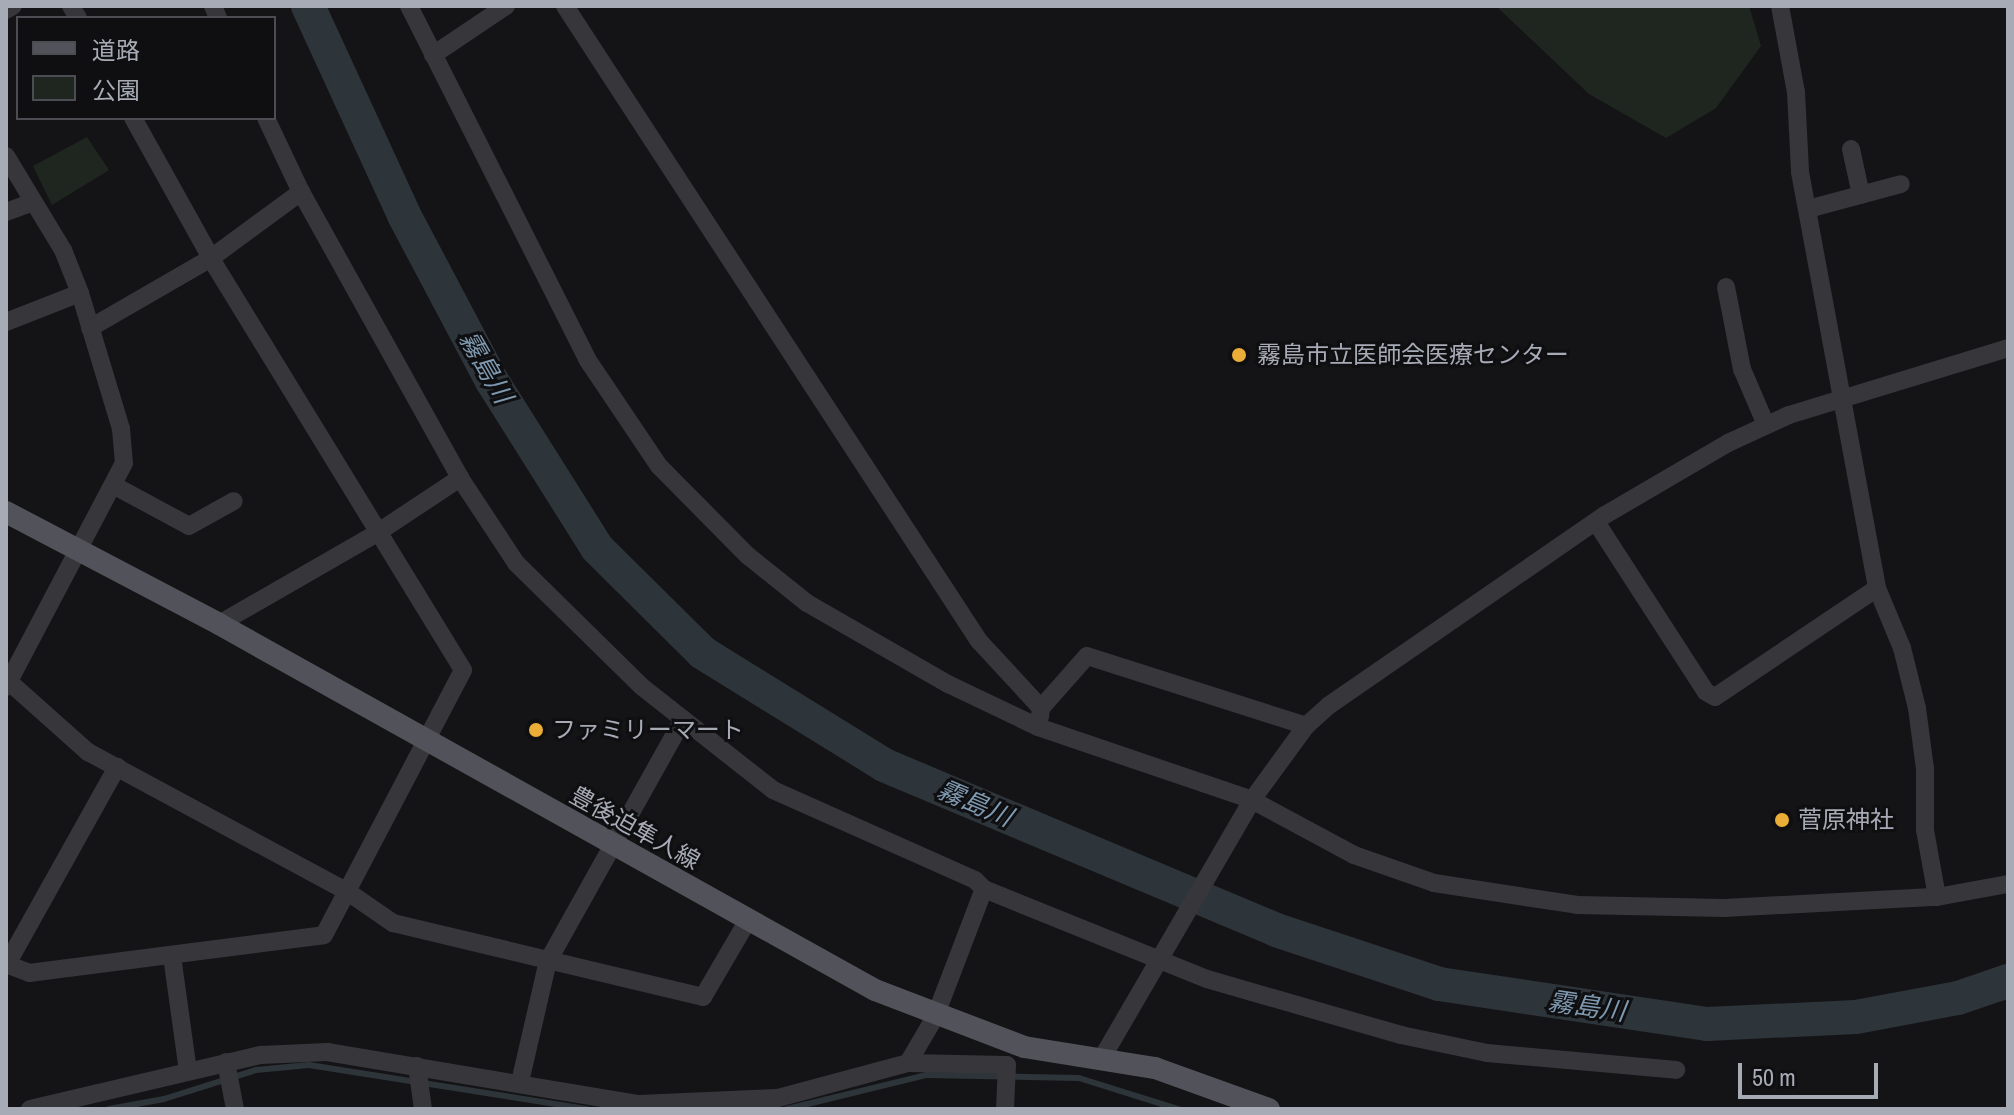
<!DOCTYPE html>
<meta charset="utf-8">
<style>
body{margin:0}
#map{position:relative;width:2014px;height:1115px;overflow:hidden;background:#141416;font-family:"Archivo Narrow","Noto Sans JP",sans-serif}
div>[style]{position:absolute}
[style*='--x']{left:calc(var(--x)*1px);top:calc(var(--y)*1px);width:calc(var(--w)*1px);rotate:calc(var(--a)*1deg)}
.green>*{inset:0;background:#1f2620}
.stream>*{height:6px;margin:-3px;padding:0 3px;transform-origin:3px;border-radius:3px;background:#2d353b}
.river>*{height:34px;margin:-17px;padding:0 17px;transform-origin:17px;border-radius:17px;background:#2d353b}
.minor>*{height:18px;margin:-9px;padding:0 9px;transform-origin:9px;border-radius:9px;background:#36363b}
.major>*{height:22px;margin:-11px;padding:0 11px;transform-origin:11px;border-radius:11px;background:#52535a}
.dots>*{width:22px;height:22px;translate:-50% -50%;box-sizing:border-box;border:4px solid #0f0f11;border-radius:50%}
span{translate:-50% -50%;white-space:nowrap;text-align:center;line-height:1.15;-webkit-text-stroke:6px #0f0f11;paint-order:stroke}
.poi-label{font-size:24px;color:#a7abb6}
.left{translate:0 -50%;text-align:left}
.street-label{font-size:24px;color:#a7abb6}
.water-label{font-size:26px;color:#7f99b0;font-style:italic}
.frame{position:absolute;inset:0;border:8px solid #a7abb6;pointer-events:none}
.legend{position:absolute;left:16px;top:16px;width:260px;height:104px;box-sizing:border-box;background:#0f0f11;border:2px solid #4c4d53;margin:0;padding:10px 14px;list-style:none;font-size:24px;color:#a7abb6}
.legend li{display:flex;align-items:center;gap:16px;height:40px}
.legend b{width:40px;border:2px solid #4c4d53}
.scale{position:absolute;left:1738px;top:1063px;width:140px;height:36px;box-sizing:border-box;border:4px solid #a7abb6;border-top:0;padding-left:10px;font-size:24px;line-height:28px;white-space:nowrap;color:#a7abb6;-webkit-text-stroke:6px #0f0f11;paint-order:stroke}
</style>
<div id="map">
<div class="green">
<div style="clip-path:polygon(1496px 6px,1749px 6px,1761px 46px,1716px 108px,1666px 138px,1589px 94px)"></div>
<div style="clip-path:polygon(87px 137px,109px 170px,52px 205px,33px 166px)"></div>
</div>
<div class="stream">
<div style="--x:109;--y:1109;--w:56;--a:-10.3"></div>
<div style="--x:164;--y:1099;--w:96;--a:-17.5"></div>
<div style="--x:256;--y:1070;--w:53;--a:-5.4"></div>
<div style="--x:309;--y:1065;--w:282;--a:9"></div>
<div style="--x:787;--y:1109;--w:144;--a:-13.7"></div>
<div style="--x:927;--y:1075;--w:152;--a:1.1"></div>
<div style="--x:1079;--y:1078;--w:104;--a:17.4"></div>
</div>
<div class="river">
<div style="--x:308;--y:6;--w:230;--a:65.3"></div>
<div style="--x:404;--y:215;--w:188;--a:62.1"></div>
<div style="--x:492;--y:381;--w:197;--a:57.8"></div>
<div style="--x:597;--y:548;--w:149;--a:44.7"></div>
<div style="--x:703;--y:653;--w:213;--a:31.7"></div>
<div style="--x:884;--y:765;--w:425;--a:22.8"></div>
<div style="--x:1276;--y:930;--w:172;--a:18.3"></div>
<div style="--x:1439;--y:984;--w:271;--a:8.5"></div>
<div style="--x:1707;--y:1024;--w:149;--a:-2.7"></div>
<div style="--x:1856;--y:1017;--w:104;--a:-10.6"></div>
<div style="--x:1958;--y:998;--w:53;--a:-18.8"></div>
</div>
<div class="minor">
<div style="--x:71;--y:6;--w:14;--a:60"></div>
<div style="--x:213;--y:6;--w:13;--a:67"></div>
<div style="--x:409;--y:6;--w:395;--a:63.2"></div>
<div style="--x:587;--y:359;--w:129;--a:56.1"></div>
<div style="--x:659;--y:466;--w:125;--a:45.3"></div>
<div style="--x:747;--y:555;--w:77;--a:38.7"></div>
<div style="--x:807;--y:603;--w:163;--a:29.9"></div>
<div style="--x:948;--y:684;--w:100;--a:25.5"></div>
<div style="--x:1038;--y:727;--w:226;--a:18.8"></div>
<div style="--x:1252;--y:800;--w:116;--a:28.3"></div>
<div style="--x:1354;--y:855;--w:85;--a:19.3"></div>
<div style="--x:1434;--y:883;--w:145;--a:8.7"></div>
<div style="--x:1577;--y:905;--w:147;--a:1.2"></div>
<div style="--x:1724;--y:908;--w:213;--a:-3"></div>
<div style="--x:1937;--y:897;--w:72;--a:-10.4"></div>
<div style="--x:565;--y:6;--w:758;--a:56.9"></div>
<div style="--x:979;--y:641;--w:91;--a:47.2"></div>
<div style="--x:1780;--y:6;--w:87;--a:79.5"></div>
<div style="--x:1796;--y:92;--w:80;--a:87.1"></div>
<div style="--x:1800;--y:172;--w:423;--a:79.5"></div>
<div style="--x:1877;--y:588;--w:65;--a:67.4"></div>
<div style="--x:1902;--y:648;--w:62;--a:76"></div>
<div style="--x:1917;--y:708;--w:62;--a:82.5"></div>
<div style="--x:1925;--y:769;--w:61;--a:90"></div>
<div style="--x:1925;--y:830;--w:68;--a:79.8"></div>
<div style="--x:6;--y:10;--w:8;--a:-30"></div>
<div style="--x:433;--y:55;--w:88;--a:-33.9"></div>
<div style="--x:266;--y:118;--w:82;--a:64.7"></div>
<div style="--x:301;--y:192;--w:327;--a:60.9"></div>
<div style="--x:460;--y:478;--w:102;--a:56.6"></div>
<div style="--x:516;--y:563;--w:175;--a:44.5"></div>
<div style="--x:641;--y:686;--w:168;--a:38.2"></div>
<div style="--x:773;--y:790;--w:221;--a:24"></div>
<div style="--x:975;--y:880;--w:13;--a:45"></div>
<div style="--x:984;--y:889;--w:240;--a:22"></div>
<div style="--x:1207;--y:979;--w:202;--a:16.1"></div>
<div style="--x:1401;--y:1035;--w:88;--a:11.8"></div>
<div style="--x:1487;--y:1053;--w:190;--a:5.1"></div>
<div style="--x:1851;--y:149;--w:47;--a:77.7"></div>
<div style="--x:6;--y:156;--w:110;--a:58.8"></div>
<div style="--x:63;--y:250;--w:46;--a:68.4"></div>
<div style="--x:80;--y:293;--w:142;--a:73.2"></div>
<div style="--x:121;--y:429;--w:34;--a:85"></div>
<div style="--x:124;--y:463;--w:253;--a:117.8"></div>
<div style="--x:1808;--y:209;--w:96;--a:-15"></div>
<div style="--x:6;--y:212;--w:29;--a:-20"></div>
<div style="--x:1726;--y:287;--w:84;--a:79"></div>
<div style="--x:1742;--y:369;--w:61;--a:66.8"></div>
<div style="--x:6;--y:322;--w:79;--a:-21.4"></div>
<div style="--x:90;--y:328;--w:140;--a:-30"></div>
<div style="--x:211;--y:258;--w:112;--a:-36.3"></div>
<div style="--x:113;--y:485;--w:86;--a:28.3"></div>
<div style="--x:189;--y:526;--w:51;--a:-29.1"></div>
<div style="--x:1596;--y:522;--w:202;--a:57.1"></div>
<div style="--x:1706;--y:692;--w:10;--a:29"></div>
<div style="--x:1715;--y:697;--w:195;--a:-33.9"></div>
<div style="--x:219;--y:624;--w:182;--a:-29.9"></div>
<div style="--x:377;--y:533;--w:100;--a:-33.5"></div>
<div style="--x:6;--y:679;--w:110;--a:41.7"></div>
<div style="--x:88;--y:752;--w:295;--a:28.3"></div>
<div style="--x:348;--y:892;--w:55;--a:34.6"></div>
<div style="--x:393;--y:923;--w:319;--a:13.4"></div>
<div style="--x:703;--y:997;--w:89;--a:-59.7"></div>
<div style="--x:1040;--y:717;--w:9;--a:-84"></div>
<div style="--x:1041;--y:708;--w:69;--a:-48.5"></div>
<div style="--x:1087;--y:656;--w:230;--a:17.7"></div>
<div style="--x:172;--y:956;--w:116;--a:82.1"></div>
<div style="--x:6;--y:964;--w:25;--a:21"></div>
<div style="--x:29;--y:973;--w:297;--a:-7.3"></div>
<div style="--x:324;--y:935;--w:299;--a:-62.3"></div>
<div style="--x:463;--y:670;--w:483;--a:-121.5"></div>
<div style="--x:211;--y:258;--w:160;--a:-119.1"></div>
<div style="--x:7;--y:964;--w:226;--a:-60.8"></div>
<div style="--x:1102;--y:1058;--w:298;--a:-59.8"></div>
<div style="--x:1252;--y:800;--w:92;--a:-53.9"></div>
<div style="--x:1306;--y:726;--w:30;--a:-42"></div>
<div style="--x:1328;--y:706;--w:336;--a:-34.6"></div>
<div style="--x:1605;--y:515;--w:143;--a:-30.3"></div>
<div style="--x:1728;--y:443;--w:67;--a:-24.7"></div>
<div style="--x:1789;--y:415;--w:229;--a:-17"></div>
<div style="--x:226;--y:1062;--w:48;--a:79.2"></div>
<div style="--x:908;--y:1063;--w:99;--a:1.2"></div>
<div style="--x:1007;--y:1065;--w:44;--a:92.6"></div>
<div style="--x:417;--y:1066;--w:43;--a:82.1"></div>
<div style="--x:520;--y:1082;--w:124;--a:-77"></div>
<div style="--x:548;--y:961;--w:277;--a:-60.8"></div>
<div style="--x:30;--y:1109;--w:237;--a:-13.2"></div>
<div style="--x:261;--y:1055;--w:66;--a:-2.6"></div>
<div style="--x:327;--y:1052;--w:316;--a:9.5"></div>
<div style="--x:639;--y:1104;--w:139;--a:-2.5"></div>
<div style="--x:778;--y:1098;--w:135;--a:-15.1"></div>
<div style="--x:908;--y:1063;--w:53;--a:-59.6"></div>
<div style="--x:935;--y:1017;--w:137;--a:-69.1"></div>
</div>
<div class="major">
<div style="--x:6;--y:512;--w:241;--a:27.7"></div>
<div style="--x:219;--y:624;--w:751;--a:29.16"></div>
<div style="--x:875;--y:990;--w:160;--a:20.9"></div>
<div style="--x:1024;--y:1047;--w:133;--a:9.1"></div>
<div style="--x:1155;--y:1068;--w:121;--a:19.8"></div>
</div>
<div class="dots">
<div style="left:1239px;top:355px;background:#eaae38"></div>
<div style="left:536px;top:730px;background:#eaae38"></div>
<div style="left:1782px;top:820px;background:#eaae38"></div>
</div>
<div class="poi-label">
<span class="left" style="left:1257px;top:355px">霧島市立医師会医療センター</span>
<span class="left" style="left:552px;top:730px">ファミリーマート</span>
<span class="left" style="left:1798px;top:820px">菅原神社</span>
</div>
<div class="street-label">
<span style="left:635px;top:828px;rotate:29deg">豊後迫隼人線</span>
</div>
<div class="water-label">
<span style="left:486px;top:367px;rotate:60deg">霧島川</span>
<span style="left:975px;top:803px;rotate:23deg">霧島川</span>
<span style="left:1587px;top:1006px;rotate:8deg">霧島川</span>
</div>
<div class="frame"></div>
<ul class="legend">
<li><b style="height:10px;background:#52535a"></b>道路</li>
<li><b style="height:22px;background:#1f2620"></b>公園</li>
</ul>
<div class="scale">50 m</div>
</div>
